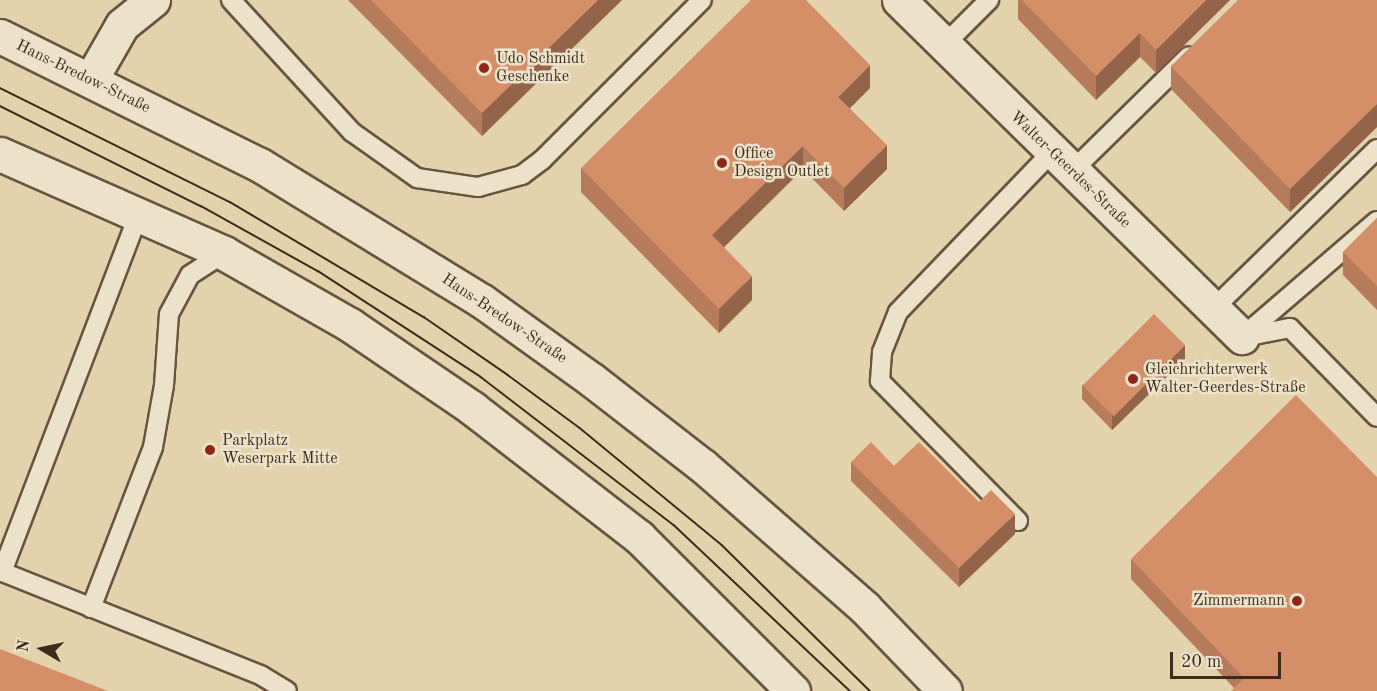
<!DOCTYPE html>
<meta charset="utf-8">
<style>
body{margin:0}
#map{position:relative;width:1377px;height:691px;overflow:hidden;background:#e2d3ad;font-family:"Old Standard TT",serif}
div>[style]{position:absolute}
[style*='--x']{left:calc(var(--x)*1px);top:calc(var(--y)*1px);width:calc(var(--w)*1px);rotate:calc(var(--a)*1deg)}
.roads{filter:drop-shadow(2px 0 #675540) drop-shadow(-2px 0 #675540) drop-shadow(0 2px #675540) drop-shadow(0 -2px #675540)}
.service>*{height:18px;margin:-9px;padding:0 9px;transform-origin:9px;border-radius:9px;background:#ece2ca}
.minor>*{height:33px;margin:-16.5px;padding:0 16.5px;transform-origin:16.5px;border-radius:16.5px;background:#ece2ca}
.secondary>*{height:33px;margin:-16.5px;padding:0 16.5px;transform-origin:16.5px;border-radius:16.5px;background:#ece2ca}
.tram>*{height:1.5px;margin:-0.75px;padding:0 0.75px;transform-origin:0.75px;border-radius:0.75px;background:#3e2b1b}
.wall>*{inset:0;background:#b67b5a}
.shaded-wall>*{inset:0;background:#94644a}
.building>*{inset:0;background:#d48f69;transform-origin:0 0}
.dots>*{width:16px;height:16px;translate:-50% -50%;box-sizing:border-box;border:3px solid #ece2ca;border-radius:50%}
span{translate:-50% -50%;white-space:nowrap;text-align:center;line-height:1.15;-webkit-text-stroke:5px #ece2ca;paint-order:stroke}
.poi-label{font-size:16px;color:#3e2b1b}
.left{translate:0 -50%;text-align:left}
.right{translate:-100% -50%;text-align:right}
.street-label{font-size:16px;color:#3e2b1b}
.north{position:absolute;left:12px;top:619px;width:60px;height:60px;-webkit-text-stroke:4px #ece2ca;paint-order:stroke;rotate:279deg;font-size:16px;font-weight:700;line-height:24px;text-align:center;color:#3e2b1b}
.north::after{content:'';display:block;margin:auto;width:21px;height:27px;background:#3e2b1b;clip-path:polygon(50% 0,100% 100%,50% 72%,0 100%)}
.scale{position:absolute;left:1170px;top:652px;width:111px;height:27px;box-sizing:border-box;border:3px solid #3e2b1b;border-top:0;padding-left:8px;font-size:18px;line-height:21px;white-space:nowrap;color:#3e2b1b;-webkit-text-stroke:4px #ece2ca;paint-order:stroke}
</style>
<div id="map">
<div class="roads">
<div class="service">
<div style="--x:231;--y:0;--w:179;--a:47.5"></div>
<div style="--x:352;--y:132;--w:80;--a:35.3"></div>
<div style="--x:417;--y:178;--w:62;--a:8.4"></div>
<div style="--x:478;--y:187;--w:46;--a:-15.3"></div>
<div style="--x:522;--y:175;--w:25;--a:-37"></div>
<div style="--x:542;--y:160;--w:226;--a:-45"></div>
<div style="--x:944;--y:45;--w:64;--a:-45"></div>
<div style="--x:1071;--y:172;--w:165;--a:-44.5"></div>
<div style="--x:1213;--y:309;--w:229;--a:-44.3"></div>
<div style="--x:1242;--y:337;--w:178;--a:-40.7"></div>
<div style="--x:1244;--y:337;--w:47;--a:-11.1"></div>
<div style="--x:1290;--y:328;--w:124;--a:45.7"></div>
<div style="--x:1018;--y:521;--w:197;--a:-134.6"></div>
<div style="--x:880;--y:381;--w:29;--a:-86"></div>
<div style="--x:882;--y:352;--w:43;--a:-68.2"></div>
<div style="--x:898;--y:312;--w:221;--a:-46.1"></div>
<div style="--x:0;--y:571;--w:282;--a:21.8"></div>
<div style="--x:262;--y:676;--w:29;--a:31"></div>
<div style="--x:2;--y:572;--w:383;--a:-69.1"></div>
<div style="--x:91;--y:608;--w:173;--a:-68.9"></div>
<div style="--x:153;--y:447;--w:63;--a:-79.9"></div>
<div style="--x:164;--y:385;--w:71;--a:-86"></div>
<div style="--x:169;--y:314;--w:44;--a:-61.7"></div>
<div style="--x:190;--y:275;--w:40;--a:-32.9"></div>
</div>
<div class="minor">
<div style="--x:899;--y:0;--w:481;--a:44.5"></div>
<div style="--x:91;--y:79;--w:62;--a:-60.1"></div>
<div style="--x:122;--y:25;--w:40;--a:-39"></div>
</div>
<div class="secondary">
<div style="--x:0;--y:36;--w:290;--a:26.4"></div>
<div style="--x:260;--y:165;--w:260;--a:31.5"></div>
<div style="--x:482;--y:301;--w:135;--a:35.7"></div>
<div style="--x:592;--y:380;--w:140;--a:37.8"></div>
<div style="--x:703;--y:466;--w:215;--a:41.2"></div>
<div style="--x:865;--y:608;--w:115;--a:46.1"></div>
<div style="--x:0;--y:154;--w:245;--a:23.8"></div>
<div style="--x:224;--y:253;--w:145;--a:29.7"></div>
<div style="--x:350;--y:325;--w:148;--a:34.2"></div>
<div style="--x:472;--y:408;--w:211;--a:37.7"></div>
<div style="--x:639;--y:537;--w:218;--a:45"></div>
</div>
</div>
<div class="tram">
<div style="--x:0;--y:88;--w:257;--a:26.4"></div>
<div style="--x:230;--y:202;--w:226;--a:30.7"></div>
<div style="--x:424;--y:317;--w:102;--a:34.6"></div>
<div style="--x:508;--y:375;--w:89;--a:36.4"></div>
<div style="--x:580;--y:428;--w:184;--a:39.5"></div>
<div style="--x:722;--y:545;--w:208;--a:44.6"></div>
<div style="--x:0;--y:106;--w:225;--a:26.5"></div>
<div style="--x:201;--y:206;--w:134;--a:29.1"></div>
<div style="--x:318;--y:271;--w:194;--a:33"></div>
<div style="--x:481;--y:377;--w:243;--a:37.5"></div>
<div style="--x:674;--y:525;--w:242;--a:43.3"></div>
</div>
<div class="wall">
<div style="clip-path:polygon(348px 0,622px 0,482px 136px)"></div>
<div style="clip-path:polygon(1018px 0,1230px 0,1156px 73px,1140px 57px,1096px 100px,1018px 19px)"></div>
<div style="clip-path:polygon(1377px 0,1377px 127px,1290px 212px,1171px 89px,1171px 66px)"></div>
<div style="clip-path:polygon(870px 88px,850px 108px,887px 169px,844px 211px,803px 169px,724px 247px,752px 300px,719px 333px,581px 192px,581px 168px)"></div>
<div style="clip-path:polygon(1377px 218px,1377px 310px,1343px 275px,1343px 252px)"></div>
<div style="clip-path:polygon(1185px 359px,1112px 430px,1082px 399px,1082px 385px)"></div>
<div style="clip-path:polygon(851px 462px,894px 466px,979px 502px,1015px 534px,959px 587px,851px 481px)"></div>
<div style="clip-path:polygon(1131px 559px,1377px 691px,1234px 688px,1131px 579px)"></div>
</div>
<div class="shaded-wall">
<div style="clip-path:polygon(598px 0,622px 0,482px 136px,482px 113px)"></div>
<div style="clip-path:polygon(1206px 0,1230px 0,1156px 73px,1156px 50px)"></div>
<div style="clip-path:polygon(1140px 33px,1140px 57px,1096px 100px,1096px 76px)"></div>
<div style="clip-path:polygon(870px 65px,870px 88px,838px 120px,838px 97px)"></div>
<div style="clip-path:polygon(1377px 104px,1377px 127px,1290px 212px,1290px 189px)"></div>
<div style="clip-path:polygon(887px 145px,887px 169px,844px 211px,844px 188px)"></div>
<div style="clip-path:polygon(803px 146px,803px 169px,712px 259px,712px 235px)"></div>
<div style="clip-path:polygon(752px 276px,752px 300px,719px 333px,719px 309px)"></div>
<div style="clip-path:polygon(1185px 345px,1185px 359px,1112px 430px,1112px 416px)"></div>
<div style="clip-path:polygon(1015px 514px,1015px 534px,959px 587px,959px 568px)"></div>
</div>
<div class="building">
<div style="clip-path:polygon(371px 0,598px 0,482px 113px)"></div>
<div style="clip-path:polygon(751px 0,806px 0,870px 65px,838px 97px,887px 145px,844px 188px,803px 146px,712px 235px,752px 276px,719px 309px,581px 168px)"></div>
<div style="clip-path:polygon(1022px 0,1206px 0,1156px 50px,1140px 33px,1096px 76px)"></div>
<div style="clip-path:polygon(1238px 0,1377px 0,1377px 104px,1290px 189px,1171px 66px)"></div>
<div style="clip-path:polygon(1377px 218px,1377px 286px,1343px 252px)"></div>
<div style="left:1154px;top:314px;width:44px;height:101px;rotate:45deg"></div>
<div style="clip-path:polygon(1296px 395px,1377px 477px,1377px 691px,1231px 691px,1244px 678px,1131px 559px)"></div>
<div style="clip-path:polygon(871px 442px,894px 466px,919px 442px,979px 502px,991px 490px,1015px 514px,959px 568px,851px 462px)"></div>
<div style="clip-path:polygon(0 649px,108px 691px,0 691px)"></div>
</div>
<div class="dots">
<div style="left:484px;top:68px;background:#8f2418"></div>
<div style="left:722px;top:163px;background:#8f2418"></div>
<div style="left:1133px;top:379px;background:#8f2418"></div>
<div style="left:210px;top:450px;background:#8f2418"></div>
<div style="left:1297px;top:601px;background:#8f2418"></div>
</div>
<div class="poi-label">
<span class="left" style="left:496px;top:68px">Udo Schmidt<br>Geschenke</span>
<span class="left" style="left:734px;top:163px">Office<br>Design Outlet</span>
<span class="left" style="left:1145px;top:379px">Gleichrichterwerk<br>Walter-Geerdes-Straße</span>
<span class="left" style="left:222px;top:450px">Parkplatz<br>Weserpark Mitte</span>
<span class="right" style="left:1285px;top:601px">Zimmermann</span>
</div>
<div class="street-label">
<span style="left:83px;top:77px;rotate:26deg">Hans-Bredow-Straße</span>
<span style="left:1070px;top:170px;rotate:44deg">Walter-Geerdes-Straße</span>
<span style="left:504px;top:319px;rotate:34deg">Hans-Bredow-Straße</span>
</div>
<div class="north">N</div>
<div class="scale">20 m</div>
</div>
